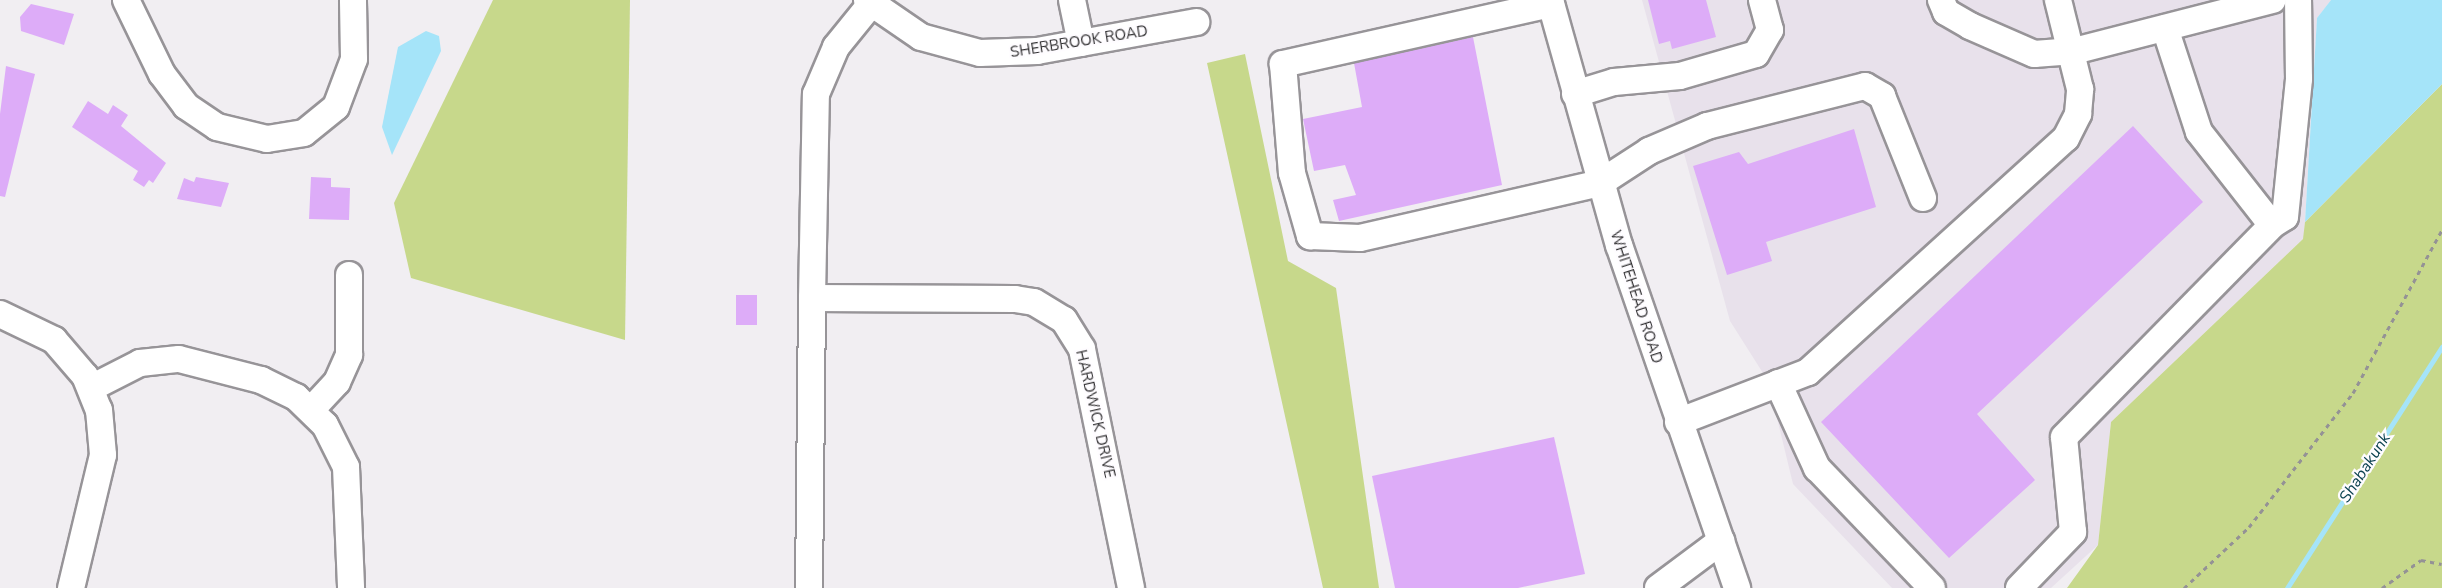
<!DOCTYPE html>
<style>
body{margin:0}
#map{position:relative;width:2442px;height:588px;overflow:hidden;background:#f1eef2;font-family:"Nunito Sans",sans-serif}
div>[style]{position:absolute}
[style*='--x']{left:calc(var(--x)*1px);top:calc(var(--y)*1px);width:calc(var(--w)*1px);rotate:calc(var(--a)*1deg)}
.built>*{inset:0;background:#e8e1eb}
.green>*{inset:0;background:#c7d88b}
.water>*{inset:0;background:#a5e4f9}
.stream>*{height:5px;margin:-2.5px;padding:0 2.5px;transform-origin:2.5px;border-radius:2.5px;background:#a5e4f9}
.building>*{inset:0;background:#ddacf8;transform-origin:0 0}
.path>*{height:3px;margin-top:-1.5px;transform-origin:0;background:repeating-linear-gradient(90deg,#949295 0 4.5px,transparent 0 9px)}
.roads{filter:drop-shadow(2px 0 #979498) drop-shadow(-2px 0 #979498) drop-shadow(0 2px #979498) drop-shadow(0 -2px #979498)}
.minor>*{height:26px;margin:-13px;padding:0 13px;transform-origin:13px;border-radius:13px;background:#fff}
span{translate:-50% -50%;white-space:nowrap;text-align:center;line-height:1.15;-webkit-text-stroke:4.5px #fefcff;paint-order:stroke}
.street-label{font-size:15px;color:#302f31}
.water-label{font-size:16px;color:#0b4250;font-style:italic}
</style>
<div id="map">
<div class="built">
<div style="clip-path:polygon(1642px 0,2331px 0,2317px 18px,2304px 238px,2111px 422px,2098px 545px,2051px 588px,1892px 588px,1793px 484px,1768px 381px,1730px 321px)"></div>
</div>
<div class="green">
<div style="clip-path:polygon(493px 0,630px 0,625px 340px,411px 278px,394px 203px)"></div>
<div style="clip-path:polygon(1245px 54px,1288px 261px,1336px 288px,1379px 588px,1323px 588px,1207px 63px)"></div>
<div style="clip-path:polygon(2442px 84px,2442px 588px,2067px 588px,2098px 545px,2111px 422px,2303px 239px,2305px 222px)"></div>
</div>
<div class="water">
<div style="clip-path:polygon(2331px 0,2442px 0,2442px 84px,2305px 222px,2317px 18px)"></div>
<div style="clip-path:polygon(426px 31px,439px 36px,441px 51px,392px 155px,382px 127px,398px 47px)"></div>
</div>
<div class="stream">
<div style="--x:2287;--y:588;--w:287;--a:-57.3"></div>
</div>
<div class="building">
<div style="clip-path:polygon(1648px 0,1706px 0,1716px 37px,1672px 49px,1670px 41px,1659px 44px)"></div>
<div style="clip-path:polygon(31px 4px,74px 14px,64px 45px,21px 31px,20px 17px)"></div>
<div style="clip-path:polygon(1473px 37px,1502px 185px,1339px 221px,1333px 200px,1356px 195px,1345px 165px,1314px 171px,1303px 119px,1362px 107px,1354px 63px)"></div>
<div style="clip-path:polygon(6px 66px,35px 74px,5px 197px,0 196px,0 114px)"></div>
<div style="clip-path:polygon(88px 101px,108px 114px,113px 105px,128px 115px,121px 126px,166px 163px,153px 183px,149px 180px,144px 187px,133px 180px,138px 171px,72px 127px)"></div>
<div style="clip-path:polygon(2133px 126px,2203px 202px,1977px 414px,2035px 480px,1949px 558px,1821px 422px)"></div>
<div style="clip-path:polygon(1854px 129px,1876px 207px,1766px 242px,1772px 261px,1727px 275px,1693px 166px,1739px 152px,1748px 164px)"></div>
<div style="clip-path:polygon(196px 177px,229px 183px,221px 207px,177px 199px,184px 178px,194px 182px)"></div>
<div style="clip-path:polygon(311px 177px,331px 178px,331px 187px,350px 188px,349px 220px,309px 219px)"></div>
<div style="left:736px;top:295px;width:21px;height:30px"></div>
<div style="clip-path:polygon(1554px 437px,1585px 574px,1518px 588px,1395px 588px,1372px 476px)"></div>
</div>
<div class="path">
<div style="--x:2184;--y:588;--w:89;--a:-43.2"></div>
<div style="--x:2249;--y:527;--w:170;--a:-52.2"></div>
<div style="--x:2353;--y:393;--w:186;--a:-61.4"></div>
<div style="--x:2382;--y:588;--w:48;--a:-35.7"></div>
<div style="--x:2421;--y:560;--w:21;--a:11"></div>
</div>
<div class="roads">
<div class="minor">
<div style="--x:126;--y:0;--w:82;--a:64.1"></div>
<div style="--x:162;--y:74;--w:40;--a:53"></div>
<div style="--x:186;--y:106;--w:37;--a:34"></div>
<div style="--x:217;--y:127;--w:51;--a:13.5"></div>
<div style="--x:267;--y:139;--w:37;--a:-9"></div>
<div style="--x:304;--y:133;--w:41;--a:-39.1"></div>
<div style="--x:336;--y:107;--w:51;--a:-69.4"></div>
<div style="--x:354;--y:59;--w:59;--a:-91"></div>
<div style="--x:867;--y:0;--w:65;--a:34.4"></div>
<div style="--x:921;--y:37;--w:61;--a:15.2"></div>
<div style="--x:980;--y:53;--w:57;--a:-2"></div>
<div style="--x:1037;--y:51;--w:162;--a:-10.3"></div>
<div style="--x:1072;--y:0;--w:44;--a:78.2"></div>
<div style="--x:1550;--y:0;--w:255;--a:74.3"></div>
<div style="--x:1619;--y:245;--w:363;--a:71"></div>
<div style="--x:1941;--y:0;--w:13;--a:67"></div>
<div style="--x:1946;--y:12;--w:28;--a:30"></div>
<div style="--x:1970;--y:26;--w:70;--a:23.6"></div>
<div style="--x:2034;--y:54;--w:40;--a:-4.3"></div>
<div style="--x:2074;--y:51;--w:205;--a:-14.4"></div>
<div style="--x:1551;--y:4;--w:275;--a:167.4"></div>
<div style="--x:1283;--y:64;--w:109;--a:85.3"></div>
<div style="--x:1292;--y:173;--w:66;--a:74.1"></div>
<div style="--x:1310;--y:236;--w:50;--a:2.3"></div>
<div style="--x:1360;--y:238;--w:246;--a:-12.9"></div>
<div style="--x:1600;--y:183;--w:59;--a:-33.1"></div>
<div style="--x:1649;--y:151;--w:63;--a:-23.3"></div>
<div style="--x:1707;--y:126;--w:163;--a:-14.2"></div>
<div style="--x:1865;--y:86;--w:20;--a:30"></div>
<div style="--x:1882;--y:96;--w:110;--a:68.1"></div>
<div style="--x:2165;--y:28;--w:109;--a:71.9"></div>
<div style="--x:2199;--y:132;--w:118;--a:51.9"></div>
<div style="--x:2272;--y:225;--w:15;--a:-32"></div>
<div style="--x:2285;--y:217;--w:139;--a:-84.2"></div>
<div style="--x:2299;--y:79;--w:79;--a:-90.7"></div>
<div style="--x:1575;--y:94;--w:41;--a:-17.1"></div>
<div style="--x:1614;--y:82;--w:66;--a:-5.2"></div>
<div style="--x:1680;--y:76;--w:79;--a:-16.1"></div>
<div style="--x:1756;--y:54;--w:28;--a:-60"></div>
<div style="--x:1770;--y:30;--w:31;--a:-105"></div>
<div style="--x:812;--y:298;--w:204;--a:-88.9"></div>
<div style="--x:816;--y:94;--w:51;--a:-66.9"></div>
<div style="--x:836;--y:47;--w:55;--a:-50.9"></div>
<div style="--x:0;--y:314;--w:60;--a:25.7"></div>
<div style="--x:54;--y:340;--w:48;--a:49.3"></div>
<div style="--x:85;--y:376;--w:37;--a:68"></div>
<div style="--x:99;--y:410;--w:45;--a:84.9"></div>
<div style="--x:103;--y:455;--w:137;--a:103.5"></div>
<div style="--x:1778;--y:383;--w:94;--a:65.4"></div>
<div style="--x:1817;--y:468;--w:166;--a:46.2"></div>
<div style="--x:91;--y:388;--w:55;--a:-27"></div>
<div style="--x:140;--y:363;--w:39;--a:-6"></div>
<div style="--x:179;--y:359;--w:85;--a:14.4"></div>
<div style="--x:261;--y:380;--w:39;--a:26"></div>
<div style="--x:296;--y:397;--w:40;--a:44"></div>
<div style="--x:325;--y:425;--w:47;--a:63.4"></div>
<div style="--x:346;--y:467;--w:121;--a:87.6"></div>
<div style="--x:311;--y:410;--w:38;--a:-47"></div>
<div style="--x:337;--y:382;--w:30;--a:-66"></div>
<div style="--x:349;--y:355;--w:80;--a:-90"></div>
<div style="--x:1678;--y:422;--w:139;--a:-21"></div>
<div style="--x:1808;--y:372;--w:348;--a:-42.2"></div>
<div style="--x:2066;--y:138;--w:27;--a:-63"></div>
<div style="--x:2078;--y:114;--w:25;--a:-85"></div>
<div style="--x:2080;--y:89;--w:92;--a:-103.9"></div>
<div style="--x:809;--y:588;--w:290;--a:-89.4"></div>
<div style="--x:812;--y:298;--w:203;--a:0.3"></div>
<div style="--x:1015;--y:299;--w:19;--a:9"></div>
<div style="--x:1034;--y:302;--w:35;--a:31"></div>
<div style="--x:1064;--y:320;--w:34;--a:58"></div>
<div style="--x:1082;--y:349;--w:244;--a:78.4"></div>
<div style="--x:1658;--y:588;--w:79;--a:-36.7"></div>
<div style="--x:2019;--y:588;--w:78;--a:-46"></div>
<div style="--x:2073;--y:532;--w:95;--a:-95.4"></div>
<div style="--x:2064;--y:437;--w:297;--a:-45.5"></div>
</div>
</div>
<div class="street-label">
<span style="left:1079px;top:42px;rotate:-9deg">SHERBROOK ROAD</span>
<span style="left:1636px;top:297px;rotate:72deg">WHITEHEAD ROAD</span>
<span style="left:1095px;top:414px;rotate:77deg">HARDWICK DRIVE</span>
</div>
<div class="water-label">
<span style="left:2365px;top:468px;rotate:-57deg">Shabakunk</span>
</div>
</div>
